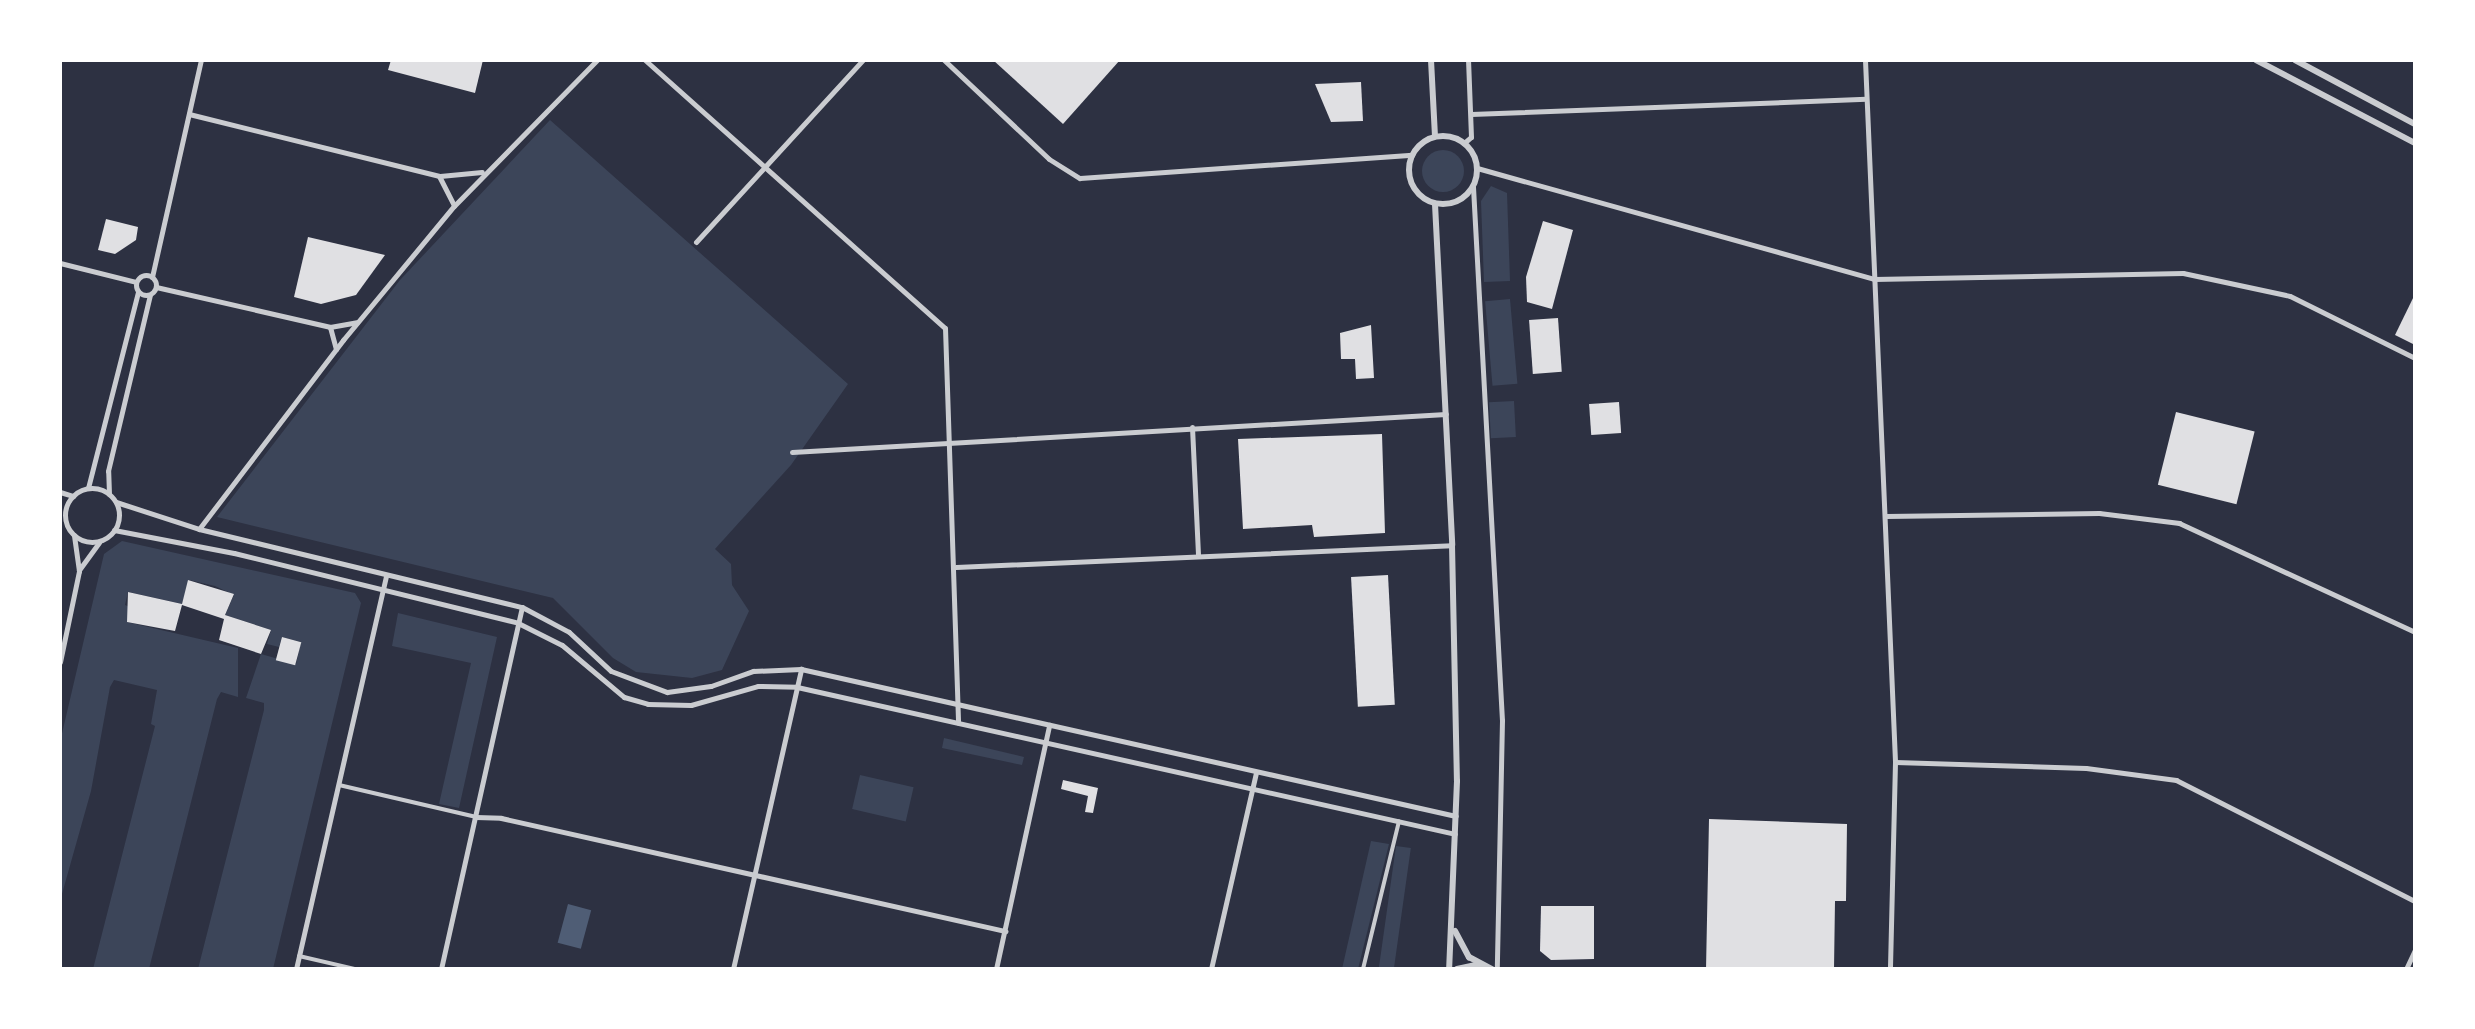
<!DOCTYPE html>
<style>
body{margin:0}
#map{position:relative;width:2475px;height:1029px;overflow:hidden;background:#2d3142;font-family:"PT Sans Narrow",sans-serif}
div>[style]{position:absolute}
[style*='--x']{left:calc(var(--x)*1px);top:calc(var(--y)*1px);width:calc(var(--w)*1px);rotate:calc(var(--a)*1deg)}
.green>*{inset:0;background:#3c4559;transform-origin:0 0}
.round{border-radius:50%}
.water>*{inset:0;background:#4f5d75;transform-origin:0 0}
.building>*{inset:0;background:#e0e0e3;transform-origin:0 0}
.pedestrian>*{height:4px;margin:-2px;padding:0 2px;transform-origin:2px;border-radius:2px;background:#caccd0}
.minor>*{height:5px;margin:-2.5px;padding:0 2.5px;transform-origin:2.5px;border-radius:2.5px;background:#caccd0}
.minor>.ring{margin:-2.5px;padding:0;box-sizing:content-box;background:none;border:5px solid #caccd0;border-radius:50%}
.tertiary>*{height:6px;margin:-3px;padding:0 3px;transform-origin:3px;border-radius:3px;background:#caccd0}
.tertiary>.ring{margin:-3px;padding:0;box-sizing:content-box;background:none;border:6px solid #caccd0;border-radius:50%}
span{translate:-50% -50%;white-space:nowrap;text-align:center;line-height:1.15;-webkit-text-stroke:8px #fff;paint-order:stroke}
.frame{position:absolute;inset:0;border:62px solid #fff;pointer-events:none}
</style>
<div id="map">
<div class="green">
<div style="clip-path:polygon(550px 120px,848px 384px,791px 465px,715px 549px,731px 564px,732px 585px,749px 611px,722px 670px,692px 678px,636px 672px,613px 658px,553px 598px,217px 517px,400px 280px)"></div>
<div class="round" style="left:1422px;top:150px;width:42px;height:42px"></div>
<div style="clip-path:polygon(1491px 186px,1507px 193px,1510px 281px,1484px 282px,1481px 201px)"></div>
<div style="left:1510px;top:299px;width:85px;height:25px;rotate:85deg"></div>
<div style="left:1514px;top:401px;width:36px;height:25px;rotate:87deg"></div>
<div style="clip-path:polygon(122px 541px,355px 593px,361px 603px,273px 969px,198px 969px,264px 710px,264px 703px,246px 698px,261px 654px,296px 664px,301px 642px,282px 637px,279px 647px,267px 644px,271px 630px,225px 615px,234px 595px,215px 586px,189px 580px,182px 604px,128px 592px,125px 605px,130px 607px,127px 622px,238px 648px,238px 697px,221px 692px,217px 699px,149px 969px,93px 969px,155px 726px,151px 724px,157px 690px,114px 680px,110px 687px,91px 791px,60px 901px,60px 742px,104px 554px)"></div>
<div style="clip-path:polygon(398px 613px,497px 637px,459px 808px,439px 804px,471px 663px,392px 646px)"></div>
<div style="clip-path:polygon(944px 738px,1024px 757px,1022px 765px,942px 748px)"></div>
<div style="left:860px;top:775px;width:55px;height:35px;rotate:13deg"></div>
<div style="clip-path:polygon(1371px 841px,1389px 844px,1358px 969px,1342px 969px)"></div>
<div style="left:1396px;top:846px;width:15px;height:126px;rotate:8deg"></div>
</div>
<div class="water">
<div style="left:568px;top:904px;width:24px;height:40px;rotate:15deg"></div>
</div>
<div class="building">
<div style="clip-path:polygon(391px 60px,483px 60px,475px 93px,388px 70px)"></div>
<div style="clip-path:polygon(993px 60px,1120px 60px,1063px 124px)"></div>
<div style="clip-path:polygon(1361px 82px,1363px 121px,1331px 122px,1315px 84px)"></div>
<div style="clip-path:polygon(106px 219px,138px 227px,136px 240px,115px 254px,98px 250px)"></div>
<div style="clip-path:polygon(1543px 221px,1573px 230px,1552px 309px,1527px 302px,1526px 277px)"></div>
<div style="clip-path:polygon(308px 237px,385px 255px,356px 295px,321px 304px,294px 297px)"></div>
<div style="clip-path:polygon(2415px 294px,2415px 345px,2395px 335px)"></div>
<div style="left:1558px;top:318px;width:54px;height:29px;rotate:86deg"></div>
<div style="clip-path:polygon(1371px 325px,1374px 378px,1356px 379px,1355px 359px,1341px 359px,1340px 333px)"></div>
<div style="left:1619px;top:402px;width:31px;height:30px;rotate:86deg"></div>
<div style="left:2176px;top:412px;width:81px;height:75px;rotate:14deg"></div>
<div style="clip-path:polygon(1382px 434px,1385px 533px,1314px 537px,1312px 525px,1243px 529px,1238px 439px)"></div>
<div style="left:1388px;top:575px;width:130px;height:37px;rotate:87deg"></div>
<div style="clip-path:polygon(188px 580px,234px 594px,225px 615px,271px 630px,261px 654px,219px 640px,224px 619px,182px 605px,175px 631px,127px 622px,128px 592px,182px 604px)"></div>
<div style="left:282px;top:637px;width:20px;height:24px;rotate:15deg"></div>
<div style="clip-path:polygon(1063px 780px,1098px 788px,1093px 813px,1085px 812px,1088px 796px,1061px 789px)"></div>
<div style="clip-path:polygon(1709px 819px,1847px 824px,1846px 901px,1835px 901px,1834px 969px,1706px 969px)"></div>
<div style="clip-path:polygon(1541px 906px,1594px 906px,1594px 959px,1551px 960px,1540px 951px)"></div>
</div>
<div class="pedestrian">
<div style="--x:339;--y:785;--w:141;--a:13.1"></div>
<div style="--x:299;--y:956;--w:57;--a:13.1"></div>
<div style="--x:1363;--y:969;--w:152;--a:-76.3"></div>
</div>
<div class="minor">
<div style="--x:645;--y:60;--w:402;--a:41.8"></div>
<div style="--x:945;--y:328;--w:395;--a:88.1"></div>
<div style="--x:944;--y:60;--w:144;--a:43.3"></div>
<div style="--x:1049;--y:159;--w:36;--a:32"></div>
<div style="--x:1080;--y:178;--w:333;--a:-4"></div>
<div style="--x:1865;--y:60;--w:703;--a:87.55"></div>
<div style="--x:1895;--y:762;--w:207;--a:91.4"></div>
<div style="--x:189;--y:114;--w:258;--a:13.9"></div>
<div style="--x:439;--y:176;--w:33;--a:63"></div>
<div style="--x:1471;--y:114;--w:395;--a:-2.2"></div>
<div style="--x:1464;--y:143;--w:9;--a:-41"></div>
<div style="--x:1471;--y:137;--w:77;--a:-92.2"></div>
<div style="--x:1477;--y:168;--w:412;--a:15.6"></div>
<div style="--x:1874;--y:279;--w:309;--a:-1.1"></div>
<div style="--x:2183;--y:273;--w:109;--a:12.1"></div>
<div style="--x:2290;--y:296;--w:140;--a:26.4"></div>
<div style="--x:440;--y:176;--w:42;--a:-5.4"></div>
<div style="--x:1473;--y:187;--w:534;--a:86.89"></div>
<div style="--x:1502;--y:720;--w:249;--a:91.2"></div>
<div style="--x:696;--y:242;--w:247;--a:-47.5"></div>
<div style="--x:60;--y:263;--w:78;--a:14"></div>
<div class="ring" style="left:136px;top:275px;width:15px;height:15px"></div>
<div style="--x:152;--y:277;--w:222;--a:-77.3"></div>
<div style="--x:156;--y:287;--w:179;--a:12.9"></div>
<div style="--x:330;--y:327;--w:23;--a:75"></div>
<div style="--x:330;--y:327;--w:27;--a:-10"></div>
<div style="--x:1192;--y:427;--w:128;--a:87.3"></div>
<div style="--x:792;--y:452;--w:655;--a:-3.33"></div>
<div style="--x:88;--y:488;--w:202;--a:-75.7"></div>
<div class="ring" style="left:65px;top:488px;width:49px;height:49px"></div>
<div style="--x:60;--y:492;--w:14;--a:17"></div>
<div style="--x:109;--y:494;--w:23;--a:-92"></div>
<div style="--x:108;--y:471;--w:181;--a:-76.6"></div>
<div style="--x:116;--y:502;--w:87;--a:18"></div>
<div style="--x:199;--y:529;--w:332;--a:13.6"></div>
<div style="--x:522;--y:607;--w:53;--a:28"></div>
<div style="--x:569;--y:632;--w:57;--a:42.9"></div>
<div style="--x:611;--y:671;--w:60;--a:20.6"></div>
<div style="--x:667;--y:692;--w:44;--a:-7.8"></div>
<div style="--x:711;--y:686;--w:45;--a:-19.7"></div>
<div style="--x:753;--y:671;--w:48;--a:-2.4"></div>
<div style="--x:801;--y:669;--w:671;--a:12.65"></div>
<div style="--x:1886;--y:516;--w:213;--a:-0.8"></div>
<div style="--x:2099;--y:513;--w:81;--a:7.1"></div>
<div style="--x:2179;--y:523;--w:260;--a:24.8"></div>
<div style="--x:199;--y:529;--w:238;--a:-52.7"></div>
<div style="--x:343;--y:340;--w:174;--a:-50.4"></div>
<div style="--x:454;--y:206;--w:204;--a:-45.6"></div>
<div style="--x:114;--y:530;--w:122;--a:10.9"></div>
<div style="--x:234;--y:553;--w:292;--a:13.8"></div>
<div style="--x:518;--y:623;--w:49;--a:26.6"></div>
<div style="--x:562;--y:645;--w:81;--a:40"></div>
<div style="--x:624;--y:697;--w:25;--a:16"></div>
<div style="--x:648;--y:704;--w:43;--a:1.3"></div>
<div style="--x:691;--y:705;--w:70;--a:-15.8"></div>
<div style="--x:758;--y:686;--w:39;--a:1"></div>
<div style="--x:797;--y:687;--w:674;--a:12.59"></div>
<div style="--x:956;--y:567;--w:496;--a:-2.5"></div>
<div style="--x:79;--y:570;--w:34;--a:-54"></div>
<div style="--x:60;--y:662;--w:93;--a:-78.2"></div>
<div style="--x:79;--y:571;--w:36;--a:-98"></div>
<div style="--x:1895;--y:762;--w:191;--a:1.8"></div>
<div style="--x:2086;--y:768;--w:91;--a:7.6"></div>
<div style="--x:2176;--y:780;--w:268;--a:26.9"></div>
<div style="--x:476;--y:817;--w:25;--a:2"></div>
<div style="--x:501;--y:818;--w:517;--a:12.64"></div>
<div style="--x:296;--y:969;--w:404;--a:-77.1"></div>
<div style="--x:441;--y:969;--w:371;--a:-77.4"></div>
<div style="--x:733;--y:969;--w:308;--a:-77.2"></div>
<div style="--x:996;--y:969;--w:250;--a:-77.7"></div>
<div style="--x:1211;--y:969;--w:202;--a:-77.1"></div>
<div style="--x:2406;--y:969;--w:21;--a:-65"></div>
</div>
<div class="tertiary">
<div style="--x:1431;--y:60;--w:76;--a:87"></div>
<div style="--x:2256;--y:60;--w:179;--a:27.6"></div>
<div style="--x:2295;--y:60;--w:136;--a:28.1"></div>
<div class="ring" style="left:1409px;top:136px;width:62px;height:62px"></div>
<div style="--x:1435;--y:204;--w:341;--a:87.1"></div>
<div style="--x:1452;--y:545;--w:236;--a:88.8"></div>
<div style="--x:1457;--y:781;--w:188;--a:92.4"></div>
<div style="--x:1455;--y:931;--w:30;--a:62"></div>
<div style="--x:1469;--y:957;--w:26;--a:28"></div>
<div style="--x:1457;--y:969;--w:24;--a:-12"></div>
</div>
<div class="frame"></div>
</div>
